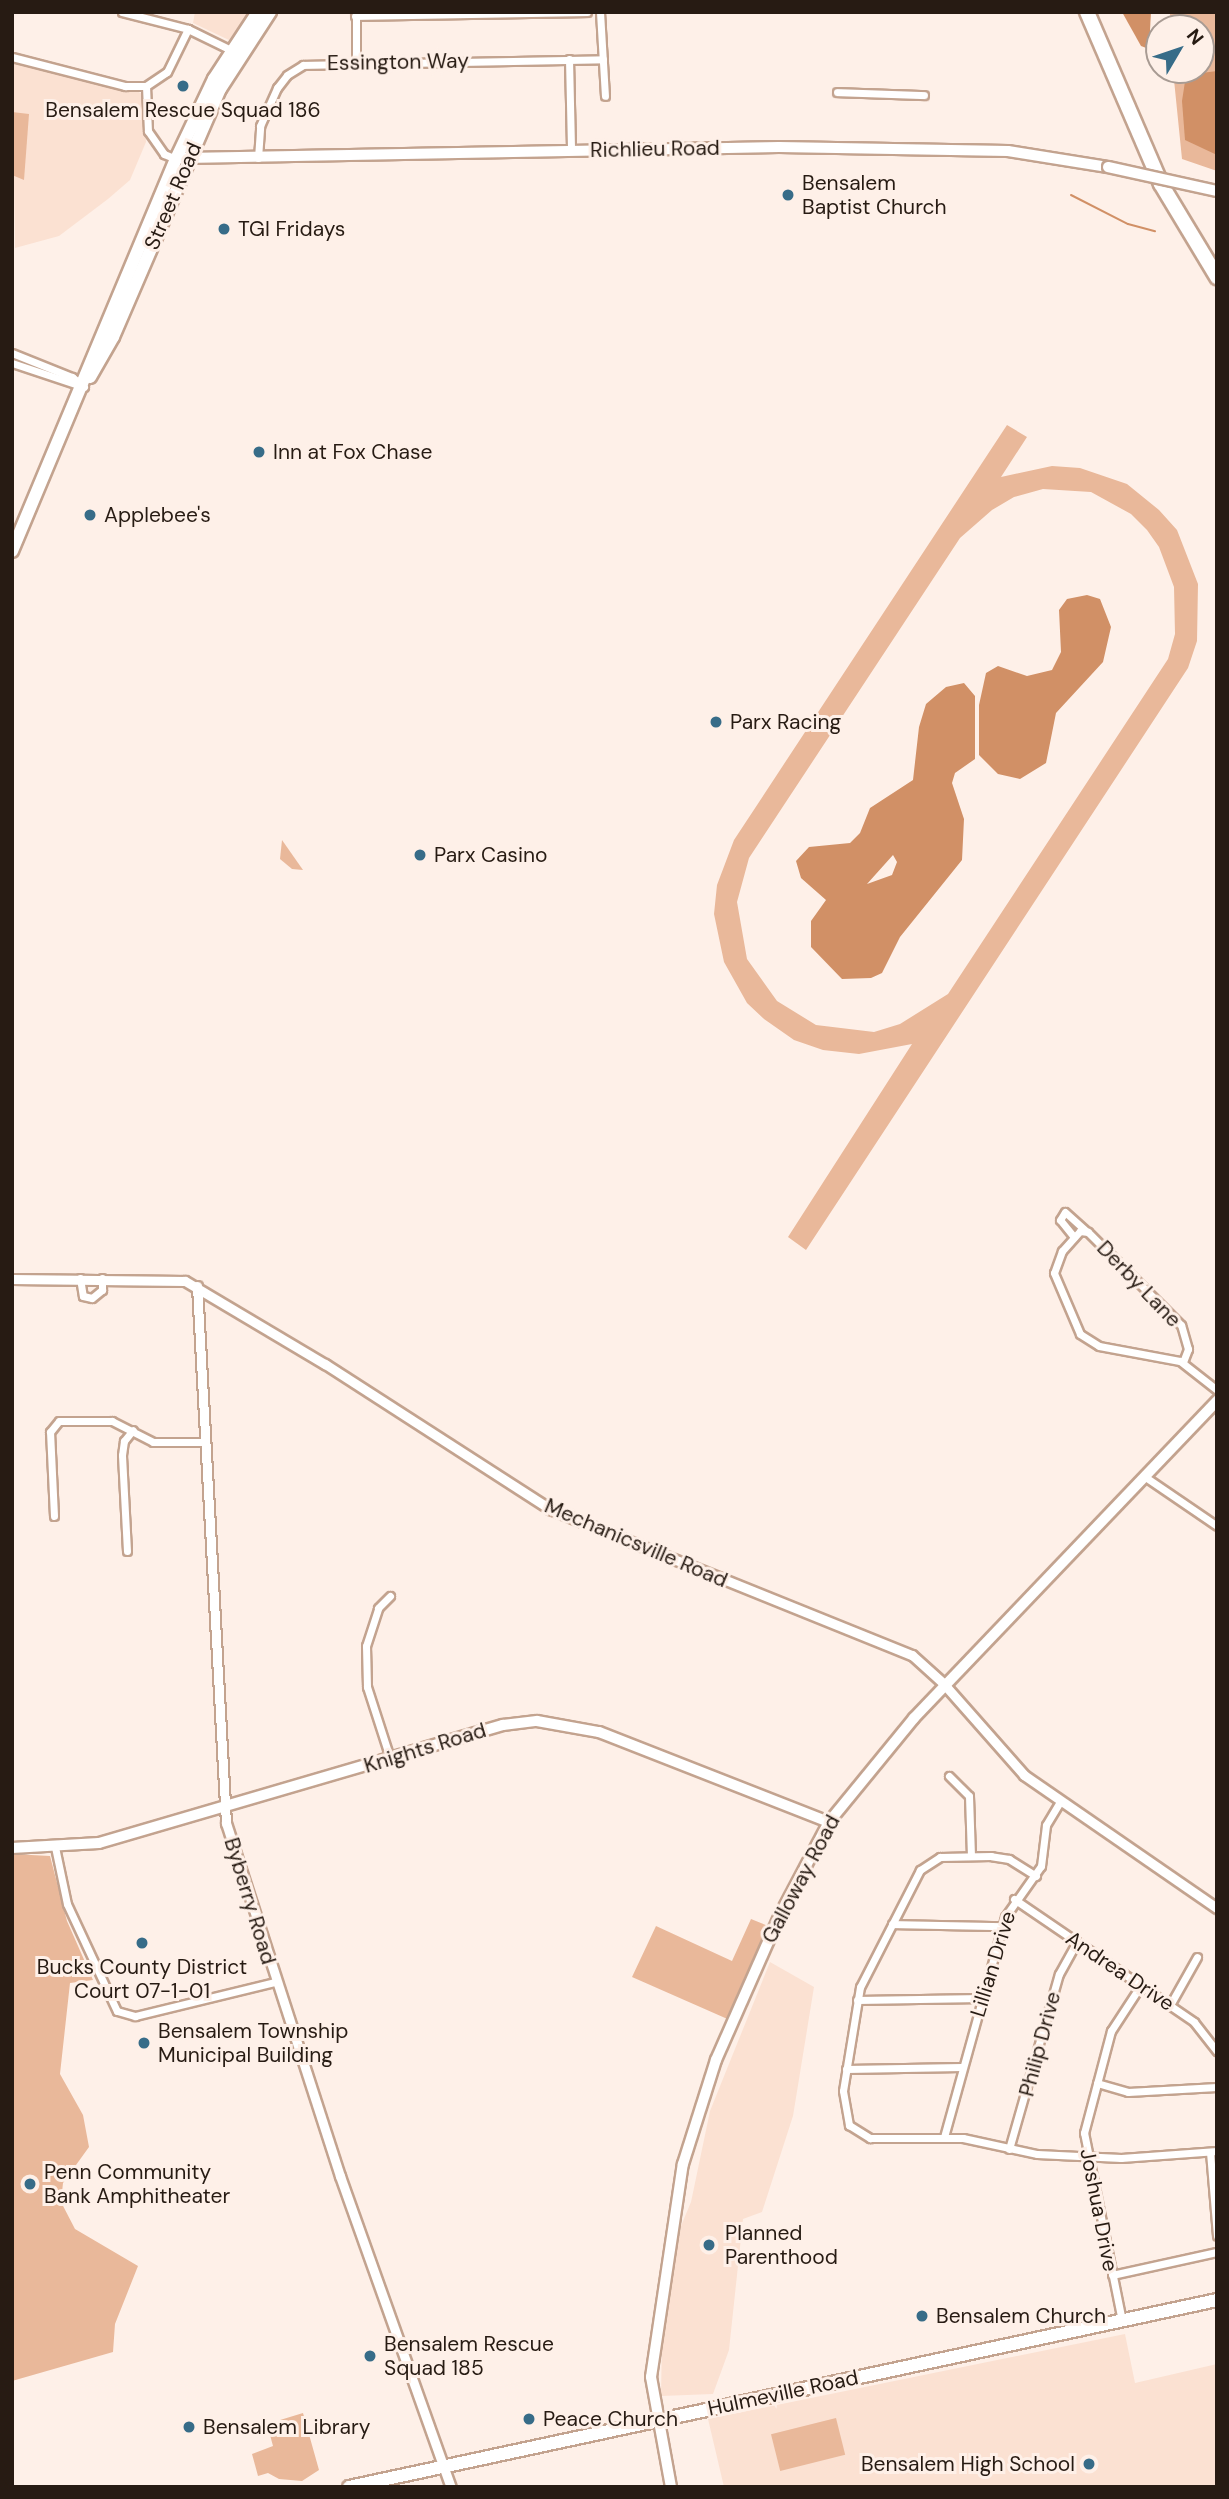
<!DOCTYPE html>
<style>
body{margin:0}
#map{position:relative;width:1229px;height:2499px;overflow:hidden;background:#fef0e8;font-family:"DM Sans",sans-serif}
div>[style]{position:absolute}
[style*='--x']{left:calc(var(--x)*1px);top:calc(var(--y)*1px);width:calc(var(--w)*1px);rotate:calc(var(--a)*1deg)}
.built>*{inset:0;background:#fbe1d2}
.green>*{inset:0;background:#e9b89a;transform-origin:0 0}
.water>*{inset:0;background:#d19066}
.stream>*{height:2px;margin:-1px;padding:0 1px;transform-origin:1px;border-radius:1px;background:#d19066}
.roads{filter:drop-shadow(2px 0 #c3a38f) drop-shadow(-2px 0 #c3a38f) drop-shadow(0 2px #c3a38f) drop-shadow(0 -2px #c3a38f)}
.minor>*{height:7px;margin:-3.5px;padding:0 3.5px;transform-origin:3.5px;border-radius:3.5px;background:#fff}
.tertiary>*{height:9px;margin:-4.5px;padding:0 4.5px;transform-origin:4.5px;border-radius:4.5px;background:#fff}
.secondary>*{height:10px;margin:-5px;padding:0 5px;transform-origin:5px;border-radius:5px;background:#fff}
.primary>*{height:12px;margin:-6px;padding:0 6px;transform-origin:6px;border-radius:6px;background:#fff}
.motorway>*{height:14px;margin:-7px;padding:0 7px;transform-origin:7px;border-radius:7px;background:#fff}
.bridges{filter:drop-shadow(2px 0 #c3a38f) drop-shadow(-2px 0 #c3a38f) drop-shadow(0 2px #c3a38f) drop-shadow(0 -2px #c3a38f)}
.secondary-bridge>*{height:10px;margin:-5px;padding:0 5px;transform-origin:5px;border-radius:5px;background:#fff}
.dots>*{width:19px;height:19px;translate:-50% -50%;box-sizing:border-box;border:4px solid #fef0e8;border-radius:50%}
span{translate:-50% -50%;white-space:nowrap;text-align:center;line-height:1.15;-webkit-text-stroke:6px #fef0e8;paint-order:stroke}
.street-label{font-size:21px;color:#271b13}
.poi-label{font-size:21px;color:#271b13}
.left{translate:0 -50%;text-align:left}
.right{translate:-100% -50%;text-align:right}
.frame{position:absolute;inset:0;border:14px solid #271b13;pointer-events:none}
.north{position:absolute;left:1145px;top:14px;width:70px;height:70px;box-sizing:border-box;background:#fef0e8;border:2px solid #a89b93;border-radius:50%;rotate:51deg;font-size:19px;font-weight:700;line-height:28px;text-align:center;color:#271b13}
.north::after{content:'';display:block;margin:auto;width:24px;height:32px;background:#376c88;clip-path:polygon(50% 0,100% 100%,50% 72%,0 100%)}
</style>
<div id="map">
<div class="built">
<div style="clip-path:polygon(195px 12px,250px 12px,229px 40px,193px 23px)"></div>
<div style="clip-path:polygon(12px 61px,137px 91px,142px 94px,146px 142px,130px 180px,108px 199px,59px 236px,15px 248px)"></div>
<div style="clip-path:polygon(770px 1962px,814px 1987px,793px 2116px,762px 2212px,743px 2219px,729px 2350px,713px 2394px,661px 2396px,662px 2336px,681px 2226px,691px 2202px,710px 2111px)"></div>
<div style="clip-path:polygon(1125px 2334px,1135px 2383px,1217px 2364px,1217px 2487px,724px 2487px,708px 2419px)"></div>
</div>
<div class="green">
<div style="clip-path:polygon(1170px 12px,1217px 12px,1217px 171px,1182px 159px,1173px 70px,1201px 70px,1201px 28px,1170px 28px)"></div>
<div style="clip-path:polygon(12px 112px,29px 114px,24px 180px,12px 175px)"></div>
<div style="clip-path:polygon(evenodd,1007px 425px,1027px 437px,1001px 477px,1052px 466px,1080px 468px,1127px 484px,1159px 510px,1177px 530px,1198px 584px,1197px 641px,1188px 668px,806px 1250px,788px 1237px,912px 1044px,859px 1054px,823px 1050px,794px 1040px,764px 1019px,747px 1003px,724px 962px,714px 914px,717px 885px,734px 840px,1007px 425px,1043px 489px,1091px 492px,1131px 514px,1147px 530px,1159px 547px,1174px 587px,1175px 634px,1168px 659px,948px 994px,900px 1024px,874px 1032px,816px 1025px,777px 1001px,747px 959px,737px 902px,749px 858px,960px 538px,992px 510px,1014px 497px,1043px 489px)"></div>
<div style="clip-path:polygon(282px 840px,303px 870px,292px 869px,280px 859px)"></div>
<div style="clip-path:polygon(12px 1854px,50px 1856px,67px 1921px,93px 1980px,70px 1983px,60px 2074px,83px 2115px,89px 2147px,63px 2183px,61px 2202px,75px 2229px,138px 2266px,115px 2324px,113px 2352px,12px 2381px)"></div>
<div style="clip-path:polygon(751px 1919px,773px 1928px,732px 2021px,632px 1977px,656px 1926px,732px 1961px)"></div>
<div style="clip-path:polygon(303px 2413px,319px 2470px,302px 2481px,279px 2479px,268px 2473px,258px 2476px,252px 2454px,273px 2446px,267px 2424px)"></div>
<div style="left:836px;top:2418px;width:38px;height:67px;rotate:76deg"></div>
</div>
<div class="water">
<div style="clip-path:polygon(1122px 12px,1151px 12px,1149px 49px,1141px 46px)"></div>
<div style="clip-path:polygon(1217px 71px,1217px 155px,1185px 140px,1182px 101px,1186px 75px)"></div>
<div style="clip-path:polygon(1087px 595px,1100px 599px,1111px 627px,1103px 662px,1056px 713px,1046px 763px,1020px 779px,998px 774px,979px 755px,979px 705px,986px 673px,998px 666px,1027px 676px,1052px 670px,1061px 652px,1059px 610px,1067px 599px)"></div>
<div style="clip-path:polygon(evenodd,964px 683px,975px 696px,975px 759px,955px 773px,952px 783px,964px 819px,962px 860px,900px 937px,882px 973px,871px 978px,842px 979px,811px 947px,811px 921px,826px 900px,801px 878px,796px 861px,809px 847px,850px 843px,860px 833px,870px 808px,913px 780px,919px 727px,926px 704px,946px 687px,964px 683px,893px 855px,897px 862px,892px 875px,867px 884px,893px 855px)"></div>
</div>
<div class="stream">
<div style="--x:1071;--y:195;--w:64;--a:27"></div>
<div style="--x:1128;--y:224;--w:28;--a:15"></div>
</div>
<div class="roads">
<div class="minor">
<div style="--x:122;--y:12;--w:68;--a:14.4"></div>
<div style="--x:188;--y:29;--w:48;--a:26"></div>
<div style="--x:600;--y:12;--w:84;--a:86.6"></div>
<div style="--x:355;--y:16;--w:232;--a:-1"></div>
<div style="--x:12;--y:57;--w:117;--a:14.4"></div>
<div style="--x:125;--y:86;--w:21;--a:0"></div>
<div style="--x:146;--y:86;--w:25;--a:-34"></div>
<div style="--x:167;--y:72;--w:48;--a:-64"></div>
<div style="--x:569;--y:59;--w:90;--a:88.7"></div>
<div style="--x:356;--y:62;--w:48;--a:-90"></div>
<div style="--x:146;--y:86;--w:45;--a:87.5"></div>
<div style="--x:148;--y:131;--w:28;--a:55"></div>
<div style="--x:164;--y:154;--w:13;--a:23"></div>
<div style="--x:837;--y:92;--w:87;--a:2"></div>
<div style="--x:258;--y:158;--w:32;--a:-86"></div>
<div style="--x:260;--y:126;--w:42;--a:-65.9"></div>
<div style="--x:277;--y:88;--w:16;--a:-52"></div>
<div style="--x:287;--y:75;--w:19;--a:-32"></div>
<div style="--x:303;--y:65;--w:300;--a:-1.1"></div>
<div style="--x:12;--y:353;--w:65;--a:21.8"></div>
<div style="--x:72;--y:377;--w:14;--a:39"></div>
<div style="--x:12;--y:363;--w:76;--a:18.4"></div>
<div style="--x:1074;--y:1237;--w:22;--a:-129"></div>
<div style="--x:1060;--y:1220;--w:9;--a:-58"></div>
<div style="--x:1065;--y:1212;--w:27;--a:42"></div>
<div style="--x:80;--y:1278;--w:18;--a:81"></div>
<div style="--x:83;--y:1296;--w:9;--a:13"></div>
<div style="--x:92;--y:1298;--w:13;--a:-39"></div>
<div style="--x:102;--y:1290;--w:12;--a:-90"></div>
<div style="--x:1183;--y:1362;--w:14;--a:-69"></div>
<div style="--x:1188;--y:1349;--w:25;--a:-106"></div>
<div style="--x:1181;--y:1325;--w:132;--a:-135"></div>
<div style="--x:1088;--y:1232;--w:8;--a:-173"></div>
<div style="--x:1080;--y:1231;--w:27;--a:132"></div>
<div style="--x:1062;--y:1251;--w:23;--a:110"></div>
<div style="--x:1054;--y:1273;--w:66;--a:66.9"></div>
<div style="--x:1080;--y:1334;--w:22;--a:32"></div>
<div style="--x:1099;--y:1346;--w:82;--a:10.5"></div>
<div style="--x:1180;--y:1361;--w:47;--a:38.1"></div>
<div style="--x:1144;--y:1476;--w:88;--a:34.4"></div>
<div style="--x:54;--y:1516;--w:84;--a:-92.7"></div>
<div style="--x:50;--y:1432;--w:14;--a:-51"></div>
<div style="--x:59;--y:1421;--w:53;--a:0"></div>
<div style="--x:112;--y:1421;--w:46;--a:27.1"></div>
<div style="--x:153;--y:1442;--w:52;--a:0"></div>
<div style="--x:127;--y:1551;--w:96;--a:-93"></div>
<div style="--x:122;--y:1455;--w:14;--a:-82"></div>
<div style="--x:124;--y:1441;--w:14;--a:-51"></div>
<div style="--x:390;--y:1758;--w:75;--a:-107.9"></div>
<div style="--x:367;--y:1687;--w:41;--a:-91.4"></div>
<div style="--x:366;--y:1646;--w:40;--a:-72"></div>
<div style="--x:378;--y:1608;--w:17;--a:-45"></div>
<div style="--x:949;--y:1776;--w:28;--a:45"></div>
<div style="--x:969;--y:1796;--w:59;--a:88.1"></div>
<div style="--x:55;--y:1847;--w:58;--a:78.1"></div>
<div style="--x:67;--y:1904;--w:118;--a:65"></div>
<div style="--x:117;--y:2011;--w:19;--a:16"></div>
<div style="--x:135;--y:2016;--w:144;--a:-13.7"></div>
<div style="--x:1036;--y:1876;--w:32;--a:-148"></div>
<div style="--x:1009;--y:1859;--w:18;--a:-171"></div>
<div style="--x:991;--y:1856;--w:51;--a:178.9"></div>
<div style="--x:940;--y:1857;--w:24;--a:147"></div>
<div style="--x:920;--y:1870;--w:131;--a:117.1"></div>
<div style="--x:860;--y:1987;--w:105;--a:99.3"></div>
<div style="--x:843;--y:2091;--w:35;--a:80"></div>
<div style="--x:849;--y:2125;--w:25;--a:32"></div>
<div style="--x:870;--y:2138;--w:93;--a:0"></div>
<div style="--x:963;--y:2138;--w:76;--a:12.2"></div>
<div style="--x:1037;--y:2154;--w:84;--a:2.7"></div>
<div style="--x:1121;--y:2158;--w:96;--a:-4.2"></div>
<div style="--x:1014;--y:1899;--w:218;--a:34.3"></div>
<div style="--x:1194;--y:2022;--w:37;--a:52"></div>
<div style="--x:892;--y:1924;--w:109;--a:1.1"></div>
<div style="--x:857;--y:2000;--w:125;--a:-0.9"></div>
<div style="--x:1170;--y:2005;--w:55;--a:-60.6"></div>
<div style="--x:846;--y:2069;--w:116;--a:-1"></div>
<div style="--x:1097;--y:2083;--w:32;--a:16"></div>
<div style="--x:1128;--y:2092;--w:89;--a:-3.2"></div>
<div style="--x:944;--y:2137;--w:228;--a:-74.5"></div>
<div style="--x:1005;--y:1917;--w:62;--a:-54.8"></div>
<div style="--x:1041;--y:1866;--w:41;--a:-83"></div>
<div style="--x:1046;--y:1825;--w:27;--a:-59"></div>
<div style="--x:1009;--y:2149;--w:182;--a:-74.1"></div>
<div style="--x:1059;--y:1974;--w:37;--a:-61"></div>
<div style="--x:1210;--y:2152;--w:84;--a:85.2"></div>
<div style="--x:1112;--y:2275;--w:107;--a:-12.4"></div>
<div style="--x:1122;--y:2321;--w:192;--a:-101.4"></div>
<div style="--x:1084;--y:2133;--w:106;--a:-75.2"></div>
<div style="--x:1111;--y:2031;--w:55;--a:-56.9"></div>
</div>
<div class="tertiary">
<div style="--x:12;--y:1279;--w:173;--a:0.7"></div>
<div style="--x:185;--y:1281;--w:163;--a:30.7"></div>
<div style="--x:325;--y:1364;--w:268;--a:32.8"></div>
<div style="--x:550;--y:1509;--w:390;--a:22"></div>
<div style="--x:912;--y:1655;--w:42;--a:42.1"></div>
<div style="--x:943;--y:1683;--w:123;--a:48.6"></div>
<div style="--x:1024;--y:1775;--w:234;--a:34.6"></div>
<div style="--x:197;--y:1286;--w:538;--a:86.91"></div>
<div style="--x:226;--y:1823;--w:371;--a:72.1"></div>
<div style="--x:340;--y:2176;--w:330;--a:70.4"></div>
</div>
<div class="secondary">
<div style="--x:185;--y:158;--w:594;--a:-1.06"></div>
<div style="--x:779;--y:147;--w:229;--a:1"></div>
<div style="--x:1008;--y:151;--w:101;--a:9.1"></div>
<div style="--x:12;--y:1848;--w:87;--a:-3.3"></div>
<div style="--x:99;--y:1843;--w:421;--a:-16.3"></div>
<div style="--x:503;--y:1725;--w:34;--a:-7"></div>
<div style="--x:537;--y:1721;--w:63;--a:10.1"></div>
<div style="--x:599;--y:1732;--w:247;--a:21.4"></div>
<div style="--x:671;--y:2487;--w:112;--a:-100.3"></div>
<div style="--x:651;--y:2377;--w:215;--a:-81.5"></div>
<div style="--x:683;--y:2164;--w:109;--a:-72.4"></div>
<div style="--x:716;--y:2060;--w:158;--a:-66.2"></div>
<div style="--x:780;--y:1915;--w:105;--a:-62.2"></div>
<div style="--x:829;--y:1822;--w:134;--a:-50.7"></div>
<div style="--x:914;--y:1718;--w:439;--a:-46.3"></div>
</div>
<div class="primary">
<div style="--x:90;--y:377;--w:46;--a:-60.1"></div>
<div style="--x:113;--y:337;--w:270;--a:-66.7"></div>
<div style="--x:220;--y:89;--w:92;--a:-57"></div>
<div style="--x:12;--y:551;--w:425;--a:-67.3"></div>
<div style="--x:176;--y:159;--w:89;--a:-64.6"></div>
<div style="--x:214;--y:79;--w:80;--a:-56.7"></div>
<div style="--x:349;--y:2487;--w:888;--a:-12.16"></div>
</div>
<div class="motorway">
<div style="--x:1087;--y:12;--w:187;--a:66.7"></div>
<div style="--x:1161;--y:184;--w:109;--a:58.9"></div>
</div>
</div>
<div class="bridges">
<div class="secondary-bridge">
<div style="--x:1108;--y:167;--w:112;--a:12.4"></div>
</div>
</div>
<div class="dots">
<div style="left:183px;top:86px;background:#376c88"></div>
<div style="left:788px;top:195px;background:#376c88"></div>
<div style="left:224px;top:229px;background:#376c88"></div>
<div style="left:259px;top:452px;background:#376c88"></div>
<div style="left:90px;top:515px;background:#376c88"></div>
<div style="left:716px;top:722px;background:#376c88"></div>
<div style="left:420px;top:855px;background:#376c88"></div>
<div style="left:142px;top:1943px;background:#376c88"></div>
<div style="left:144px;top:2043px;background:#376c88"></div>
<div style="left:30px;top:2184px;background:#376c88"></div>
<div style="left:709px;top:2245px;background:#376c88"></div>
<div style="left:922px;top:2316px;background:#376c88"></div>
<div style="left:370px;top:2356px;background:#376c88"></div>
<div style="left:529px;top:2419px;background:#376c88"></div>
<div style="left:189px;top:2427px;background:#376c88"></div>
<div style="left:1089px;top:2464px;background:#376c88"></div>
</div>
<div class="street-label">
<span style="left:398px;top:62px;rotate:-1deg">Essington Way</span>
<span style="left:655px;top:149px;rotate:-1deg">Richlieu Road</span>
<span style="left:173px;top:196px;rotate:-67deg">Street Road</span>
<span style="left:1139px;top:1284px;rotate:46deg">Derby Lane</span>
<span style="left:636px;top:1543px;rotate:23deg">Mechanicsville Road</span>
<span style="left:425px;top:1748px;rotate:-17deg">Knights Road</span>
<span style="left:801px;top:1879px;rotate:-62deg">Galloway Road</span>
<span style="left:250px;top:1901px;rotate:73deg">Byberry Road</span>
<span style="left:993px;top:1964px;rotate:-73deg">Lillian Drive</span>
<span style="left:1120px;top:1971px;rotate:34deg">Andrea Drive</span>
<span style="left:1040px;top:2044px;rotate:-75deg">Philip Drive</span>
<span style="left:1099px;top:2210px;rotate:79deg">Joshua Drive</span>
<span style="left:783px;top:2393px;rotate:-12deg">Hulmeville Road</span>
</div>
<div class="poi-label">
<span style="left:183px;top:110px">Bensalem Rescue Squad 186</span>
<span class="left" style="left:802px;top:195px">Bensalem<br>Baptist Church</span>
<span class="left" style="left:238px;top:229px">TGI Fridays</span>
<span class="left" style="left:273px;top:452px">Inn at Fox Chase</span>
<span class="left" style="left:104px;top:515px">Applebee's</span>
<span class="left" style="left:730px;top:722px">Parx Racing</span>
<span class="left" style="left:434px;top:855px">Parx Casino</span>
<span style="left:142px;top:1979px">Bucks County District<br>Court 07-1-01</span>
<span class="left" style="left:158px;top:2043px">Bensalem Township<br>Municipal Building</span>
<span class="left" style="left:44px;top:2184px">Penn Community<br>Bank Amphitheater</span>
<span class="left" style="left:725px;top:2245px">Planned<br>Parenthood</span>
<span class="left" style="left:936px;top:2316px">Bensalem Church</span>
<span class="left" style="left:384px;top:2356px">Bensalem Rescue<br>Squad 185</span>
<span class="left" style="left:543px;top:2419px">Peace Church</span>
<span class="left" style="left:203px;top:2427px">Bensalem Library</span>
<span class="right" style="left:1075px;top:2464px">Bensalem High School</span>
</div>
<div class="frame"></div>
<div class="north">N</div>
</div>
